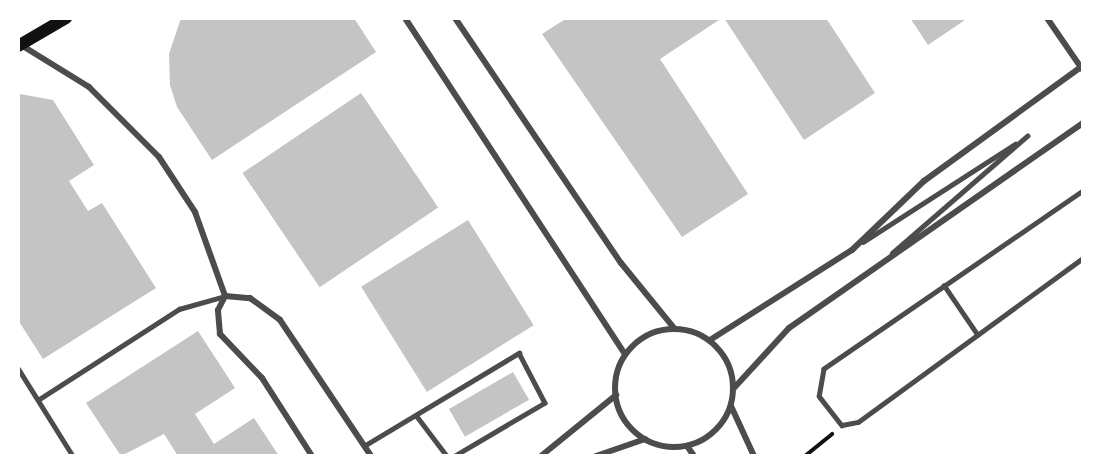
<!DOCTYPE html>
<style>
body{margin:0}
#map{position:relative;width:1101px;height:474px;overflow:hidden;background:#fff;font-family:Arial,sans-serif}
div>[style]{position:absolute}
[style*='--x']{left:calc(var(--x)*1px);top:calc(var(--y)*1px);width:calc(var(--w)*1px);rotate:calc(var(--a)*1deg)}
.building>*{inset:0;background:#c4c4c4;transform-origin:0 0}
.path>*{height:4px;margin:-2px;padding:0 2px;transform-origin:2px;border-radius:2px;background:#111}
.service>*{height:4.5px;margin:-2.25px;padding:0 2.25px;transform-origin:2.25px;border-radius:2.25px;background:#4c4c4c}
.minor>*{height:6px;margin:-3px;padding:0 3px;transform-origin:3px;border-radius:3px;background:#4c4c4c}
.minor>.ring{margin:-3px;padding:0;box-sizing:content-box;background:none;border:6px solid #4c4c4c;border-radius:50%}
.secondary>*{height:12px;margin:-6px;padding:0 6px;transform-origin:6px;border-radius:6px;background:#111}
span{translate:-50% -50%;white-space:nowrap;text-align:center;line-height:1.15;-webkit-text-stroke:6px #fff;paint-order:stroke}
.frame{position:absolute;inset:0;border:20px solid #fff;pointer-events:none}
</style>
<div id="map">
<div class="building">
<div style="clip-path:polygon(181px 18px,354px 18px,376px 52px,212px 160px,177px 107px,170px 85px,169px 54px)"></div>
<div style="clip-path:polygon(567px 18px,722px 18px,660px 59px,748px 194px,682px 237px,542px 34px)"></div>
<div style="clip-path:polygon(724px 18px,826px 18px,875px 93px,804px 140px)"></div>
<div style="clip-path:polygon(910px 18px,968px 18px,928px 45px)"></div>
<div style="left:361px;top:93px;width:138px;height:143px;rotate:56deg"></div>
<div style="clip-path:polygon(20px 94px,53px 100px,94px 165px,69px 181px,88px 211px,102px 203px,156px 288px,43px 359px,18px 320px)"></div>
<div style="left:468px;top:220px;width:124px;height:126px;rotate:58deg"></div>
<div style="clip-path:polygon(198px 331px,235px 388px,195px 414px,214px 444px,254px 418px,279px 456px,178px 456px,164px 434px,121px 456px,86px 403px)"></div>
<div style="left:513px;top:372px;width:32px;height:74px;rotate:60deg"></div>
</div>
<div class="path">
<div style="--x:805;--y:456;--w:35;--a:-39"></div>
</div>
<div class="service">
<div style="--x:1083;--y:191;--w:314;--a:145.5"></div>
<div style="--x:824;--y:369;--w:27;--a:100"></div>
<div style="--x:819;--y:396;--w:37;--a:52"></div>
<div style="--x:842;--y:425;--w:16;--a:-11"></div>
<div style="--x:858;--y:422;--w:278;--a:-36.1"></div>
<div style="--x:863;--y:242;--w:181;--a:-32.8"></div>
<div style="--x:892;--y:253;--w:179;--a:-40.9"></div>
<div style="--x:944;--y:285;--w:60;--a:55.8"></div>
<div style="--x:18;--y:368;--w:104;--a:58"></div>
<div style="--x:38;--y:400;--w:168;--a:-32.8"></div>
<div style="--x:179;--y:309;--w:48;--a:-15.8"></div>
<div style="--x:416;--y:415;--w:51;--a:52.9"></div>
<div style="--x:364;--y:446;--w:181;--a:-31"></div>
<div style="--x:519;--y:353;--w:56;--a:62.5"></div>
<div style="--x:545;--y:403;--w:104;--a:149.5"></div>
</div>
<div class="minor">
<div style="--x:405;--y:18;--w:402;--a:56.8"></div>
<div style="--x:455;--y:18;--w:296;--a:55.9"></div>
<div style="--x:621;--y:263;--w:84;--a:50.8"></div>
<div style="--x:1047;--y:18;--w:62;--a:55.5"></div>
<div style="--x:21;--y:45;--w:80;--a:31.7"></div>
<div style="--x:89;--y:87;--w:99;--a:45"></div>
<div style="--x:159;--y:157;--w:66;--a:56.8"></div>
<div style="--x:195;--y:212;--w:89;--a:70.3"></div>
<div class="ring" style="left:615px;top:329px;width:112px;height:112px"></div>
<div style="--x:710;--y:340;--w:168;--a:-32.4"></div>
<div style="--x:852;--y:250;--w:100;--a:-43.8"></div>
<div style="--x:924;--y:181;--w:194;--a:-36"></div>
<div style="--x:734;--y:388;--w:81;--a:-47.5"></div>
<div style="--x:789;--y:328;--w:358;--a:-34.9"></div>
<div style="--x:731;--y:406;--w:55;--a:65.3"></div>
<div style="--x:687;--y:446;--w:12;--a:55"></div>
<div style="--x:312;--y:456;--w:93;--a:-122.7"></div>
<div style="--x:262;--y:378;--w:61;--a:-133.7"></div>
<div style="--x:220;--y:334;--w:24;--a:-95"></div>
<div style="--x:218;--y:310;--w:16;--a:-63"></div>
<div style="--x:225;--y:296;--w:25;--a:5"></div>
<div style="--x:250;--y:298;--w:37;--a:36"></div>
<div style="--x:280;--y:320;--w:164;--a:56.2"></div>
<div style="--x:541;--y:456;--w:97;--a:-39.1"></div>
<div style="--x:596;--y:456;--w:52;--a:-19.1"></div>
</div>
<div class="secondary">
<div style="--x:18;--y:46;--w:56;--a:-30.3"></div>
</div>
<div class="frame"></div>
</div>
